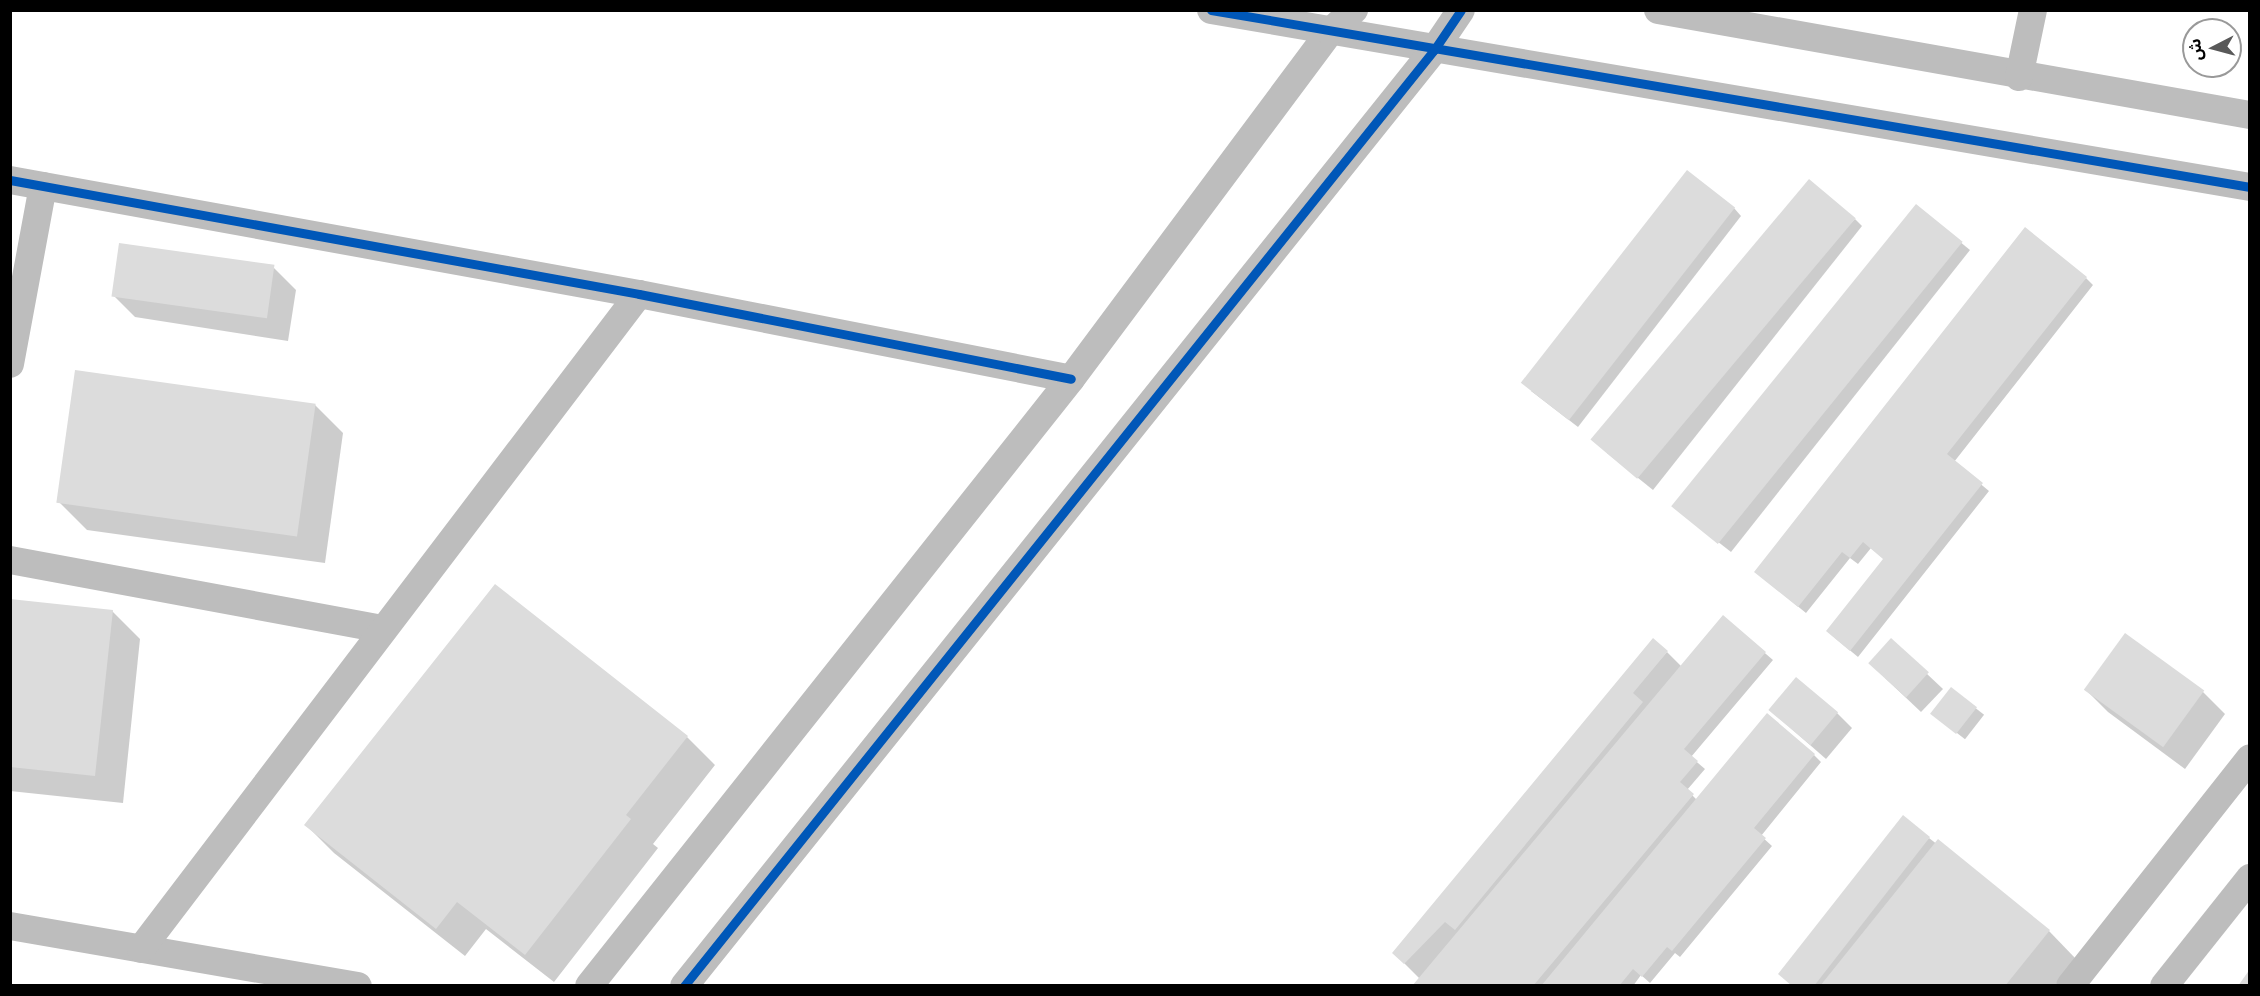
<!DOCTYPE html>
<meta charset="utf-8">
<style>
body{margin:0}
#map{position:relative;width:2260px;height:996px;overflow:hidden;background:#fff;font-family:Signika,"Noto Sans Arabic",sans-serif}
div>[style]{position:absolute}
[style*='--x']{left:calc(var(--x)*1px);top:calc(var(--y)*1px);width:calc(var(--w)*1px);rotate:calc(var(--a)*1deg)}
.shadow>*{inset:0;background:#0003;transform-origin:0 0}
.building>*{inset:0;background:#dcdcdc;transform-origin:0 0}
.minor>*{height:28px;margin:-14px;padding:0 14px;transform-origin:14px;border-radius:14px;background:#bdbdbd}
.cycleway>*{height:9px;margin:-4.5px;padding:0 4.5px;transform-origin:4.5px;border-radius:4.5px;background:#0057b8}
span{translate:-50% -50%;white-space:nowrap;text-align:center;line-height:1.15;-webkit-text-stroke:4.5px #fff;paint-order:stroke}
.frame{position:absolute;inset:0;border:12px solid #000;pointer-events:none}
.north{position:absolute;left:2182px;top:18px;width:60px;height:60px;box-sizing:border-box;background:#fff;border:2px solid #999;border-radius:50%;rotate:264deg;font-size:16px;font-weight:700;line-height:24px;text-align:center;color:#000}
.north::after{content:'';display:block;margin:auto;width:21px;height:27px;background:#595959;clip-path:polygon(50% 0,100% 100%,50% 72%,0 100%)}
</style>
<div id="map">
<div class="shadow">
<div style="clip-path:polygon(1916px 206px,1970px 250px,1731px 552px,1685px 516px)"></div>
<div style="clip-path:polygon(1734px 208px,1741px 216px,1578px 427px,1531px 391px)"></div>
<div style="clip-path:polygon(1855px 219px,1862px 226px,1653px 490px,1607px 453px)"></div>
<div style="clip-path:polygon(274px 268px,296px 290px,288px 341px,135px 317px,113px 295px)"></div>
<div style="clip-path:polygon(2086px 278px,2093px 285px,1954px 462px,1989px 491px,1858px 657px,1835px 638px,1884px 559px,1871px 548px,1858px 564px,1850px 558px,1806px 613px,1764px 579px)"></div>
<div style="clip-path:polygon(315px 405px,343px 433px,325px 563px,87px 530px,59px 502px)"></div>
<div style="clip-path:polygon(10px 600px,112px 611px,140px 639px,123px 803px,10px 791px)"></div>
<div style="clip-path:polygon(1724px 618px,1773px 660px,1691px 757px,1705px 769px,1687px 790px,1697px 800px,1814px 755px,1821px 762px,1761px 836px,1772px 846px,1680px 957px,1675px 953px,1650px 983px,1641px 975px,1633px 986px,1414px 986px,1420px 979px,1394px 953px,1667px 652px,1682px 667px)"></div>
<div style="clip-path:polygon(2126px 635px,2203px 692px,2225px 714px,2185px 769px,2108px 712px,2086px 690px)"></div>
<div style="clip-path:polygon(1891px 640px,1943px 689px,1921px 712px,1885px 678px)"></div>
<div style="left:1951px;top:689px;width:42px;height:31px;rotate:38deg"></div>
<div style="clip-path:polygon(1770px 710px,1837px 713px,1852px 728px,1826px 759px)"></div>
<div style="clip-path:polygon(687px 737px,715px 765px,653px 844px,658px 848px,554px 982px,486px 929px,465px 956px,334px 853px,306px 825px)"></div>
<div style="clip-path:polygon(1929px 838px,2049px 931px,2076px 959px,2055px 986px,1792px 986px)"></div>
</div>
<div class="building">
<div style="left:1687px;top:170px;width:61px;height:270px;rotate:38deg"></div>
<div style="left:1809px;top:179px;width:61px;height:340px;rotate:40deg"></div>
<div style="left:1916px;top:204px;width:60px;height:389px;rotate:39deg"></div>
<div style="clip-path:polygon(2025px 227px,2087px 277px,1947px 454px,1983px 483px,1850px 651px,1826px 631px,1883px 559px,1863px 542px,1850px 558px,1842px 552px,1798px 607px,1754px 572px)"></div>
<div style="left:119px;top:243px;width:157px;height:54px;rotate:8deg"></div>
<div style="left:75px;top:370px;width:243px;height:134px;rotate:8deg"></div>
<div style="clip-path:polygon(495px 584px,688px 736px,626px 815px,631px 819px,525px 955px,457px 902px,436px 929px,304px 825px)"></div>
<div style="clip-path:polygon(10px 599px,113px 610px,95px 776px,10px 767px)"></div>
<div style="clip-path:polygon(1723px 615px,1766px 652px,1684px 749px,1698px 761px,1680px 782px,1694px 794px,1533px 986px,1412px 986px)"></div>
<div style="left:2125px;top:633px;width:98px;height:70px;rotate:36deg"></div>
<div style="clip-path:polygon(1653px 638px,1668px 651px,1633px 693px,1643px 702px,1455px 930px,1445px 922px,1404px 964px,1392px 953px)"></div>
<div style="left:1891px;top:638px;width:51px;height:34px;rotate:42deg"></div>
<div style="left:1796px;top:677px;width:55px;height:43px;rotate:40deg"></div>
<div style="left:1951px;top:687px;width:33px;height:34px;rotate:38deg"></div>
<div style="clip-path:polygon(1767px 713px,1815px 754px,1754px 828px,1766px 838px,1672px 951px,1667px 947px,1642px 977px,1633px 969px,1619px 986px,1541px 986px)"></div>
<div style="clip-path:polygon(1903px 815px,1930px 837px,1814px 986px,1792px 986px,1778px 974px)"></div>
<div style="clip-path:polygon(1938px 839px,2050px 930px,2005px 986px,1820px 986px)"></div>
<div style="clip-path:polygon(2250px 969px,2250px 986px,2238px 986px)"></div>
</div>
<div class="minor">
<div style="--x:1211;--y:10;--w:1054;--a:9.67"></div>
<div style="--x:1658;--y:10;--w:601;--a:10.06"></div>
<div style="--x:2019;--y:77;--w:68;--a:-78.2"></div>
<div style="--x:10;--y:180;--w:639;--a:10.27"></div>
<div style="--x:639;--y:294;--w:440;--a:11.1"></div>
<div style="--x:10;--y:364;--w:181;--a:-79.5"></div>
<div style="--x:10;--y:560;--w:380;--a:10.5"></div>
<div style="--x:10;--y:926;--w:353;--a:9.8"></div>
<div style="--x:141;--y:949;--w:823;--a:-52.75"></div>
<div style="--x:589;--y:986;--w:775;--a:-51.55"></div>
<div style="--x:1071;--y:379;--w:433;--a:-53.3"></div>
<div style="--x:1330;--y:32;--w:33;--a:-43"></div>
<div style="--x:684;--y:986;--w:1199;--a:-51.3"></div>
<div style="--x:1434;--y:50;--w:48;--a:-56"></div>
<div style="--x:2070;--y:986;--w:290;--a:-51.7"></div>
<div style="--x:2164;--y:986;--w:138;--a:-51.5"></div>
</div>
<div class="cycleway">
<div style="--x:1211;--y:10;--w:1054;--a:9.67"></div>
<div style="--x:10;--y:180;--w:639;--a:10.27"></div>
<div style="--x:639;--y:294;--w:440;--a:11.1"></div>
<div style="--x:684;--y:986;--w:1199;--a:-51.3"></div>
<div style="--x:1434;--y:50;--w:48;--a:-56"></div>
</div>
<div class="frame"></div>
<div class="north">ش</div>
</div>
